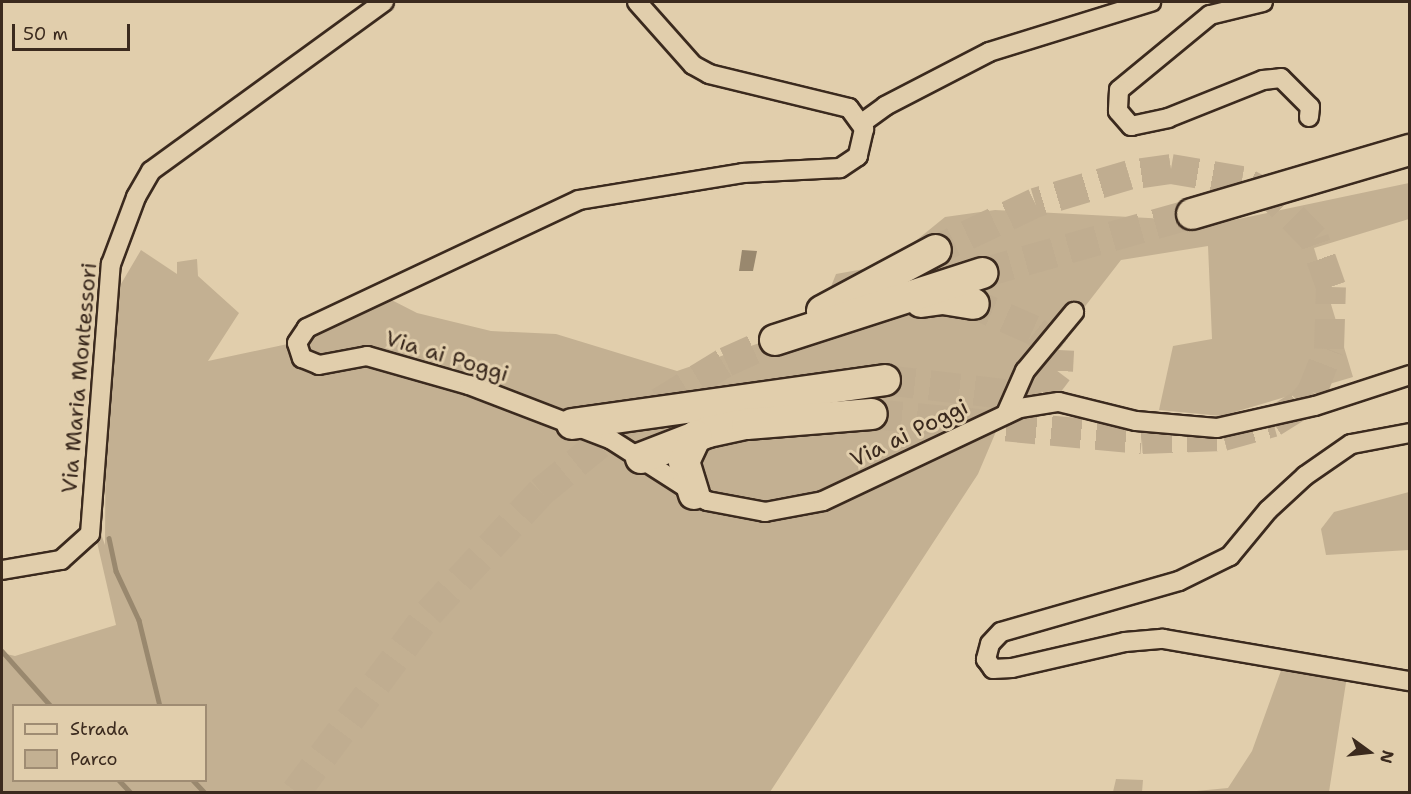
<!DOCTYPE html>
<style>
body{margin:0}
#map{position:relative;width:1411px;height:794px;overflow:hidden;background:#e1ceac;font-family:"Shantell Sans",sans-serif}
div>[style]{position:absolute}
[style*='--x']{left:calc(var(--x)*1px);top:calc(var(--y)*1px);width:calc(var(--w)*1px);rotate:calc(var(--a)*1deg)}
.green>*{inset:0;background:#c3b092}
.water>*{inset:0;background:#99886e}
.stream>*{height:4.5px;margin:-2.25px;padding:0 2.25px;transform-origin:2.25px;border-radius:2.25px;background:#99886e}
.trunk-tunnel>*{height:30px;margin-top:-15px;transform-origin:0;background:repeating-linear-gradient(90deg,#c0ad90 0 30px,transparent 0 45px)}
.roads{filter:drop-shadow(2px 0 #3b2a1e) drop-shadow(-2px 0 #3b2a1e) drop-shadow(0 2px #3b2a1e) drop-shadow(0 -2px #3b2a1e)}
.minor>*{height:18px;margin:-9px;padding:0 9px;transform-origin:9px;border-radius:9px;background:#e1ceac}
.trunk>*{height:30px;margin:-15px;padding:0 15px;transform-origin:15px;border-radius:15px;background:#e1ceac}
span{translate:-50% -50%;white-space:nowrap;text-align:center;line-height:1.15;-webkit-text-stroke:6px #e1ceac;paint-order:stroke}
.street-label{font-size:22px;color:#3b2a1e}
.frame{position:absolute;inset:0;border:3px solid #3b2a1e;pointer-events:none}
.legend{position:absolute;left:12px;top:704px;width:195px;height:78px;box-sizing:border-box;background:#e1ceac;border:2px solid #9f8c73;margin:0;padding:8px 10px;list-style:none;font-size:18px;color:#3b2a1e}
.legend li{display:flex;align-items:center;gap:12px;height:30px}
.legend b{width:30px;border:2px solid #9f8c73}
.north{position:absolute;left:1339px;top:722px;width:60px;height:60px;-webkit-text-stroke:4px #e1ceac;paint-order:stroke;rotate:105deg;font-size:16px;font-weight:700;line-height:24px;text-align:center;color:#3b2a1e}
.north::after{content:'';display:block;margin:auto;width:21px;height:27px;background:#3b2a1e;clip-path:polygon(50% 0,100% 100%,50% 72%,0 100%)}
.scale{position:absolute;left:12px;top:24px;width:118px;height:27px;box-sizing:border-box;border:3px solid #3b2a1e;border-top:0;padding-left:8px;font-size:18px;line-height:21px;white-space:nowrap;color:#3b2a1e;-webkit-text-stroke:4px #e1ceac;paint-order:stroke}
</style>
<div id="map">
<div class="green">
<div style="clip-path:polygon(evenodd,1409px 183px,1409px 219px,1314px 248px,1353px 377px,1221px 416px,1159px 410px,1173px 346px,1212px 339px,1208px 246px,1121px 260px,1006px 408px,978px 474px,770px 792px,2px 792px,2px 653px,15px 656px,116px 625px,97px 542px,101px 534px,105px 545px,106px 365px,111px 301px,141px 250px,177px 274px,177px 262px,197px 259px,198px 276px,239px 313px,208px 361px,297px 342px,372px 290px,417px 313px,491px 331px,556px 334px,677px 371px,816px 324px,836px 274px,886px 265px,945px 217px,995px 210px,1224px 222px,1409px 183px,14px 706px,206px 706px,206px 780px,14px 780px,14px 706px)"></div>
<div style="clip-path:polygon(1409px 492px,1409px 550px,1326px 555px,1321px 529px,1334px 512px)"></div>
<div style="clip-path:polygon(1283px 665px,1347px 676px,1329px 792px,1186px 792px,1228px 788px,1252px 751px)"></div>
<div style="clip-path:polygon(1116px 779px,1143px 780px,1142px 792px,1113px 792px)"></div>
</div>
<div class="water">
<div style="clip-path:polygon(742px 250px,757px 251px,753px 271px,739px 271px)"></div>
</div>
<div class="stream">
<div style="--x:109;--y:538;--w:34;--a:78"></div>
<div style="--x:116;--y:571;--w:54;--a:64.9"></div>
<div style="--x:139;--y:620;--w:89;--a:76.3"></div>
<div style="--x:2;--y:651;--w:74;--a:48.3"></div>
<div style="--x:119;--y:780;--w:16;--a:47"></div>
<div style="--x:193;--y:780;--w:16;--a:47"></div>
</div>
<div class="trunk-tunnel">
<div style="--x:982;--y:273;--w:218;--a:-15.7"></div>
<div style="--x:885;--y:380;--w:137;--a:6.7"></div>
<div style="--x:1021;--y:396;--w:21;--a:-11"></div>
<div style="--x:1042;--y:392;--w:26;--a:-53"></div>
<div style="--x:1058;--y:371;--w:21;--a:-87"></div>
<div style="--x:1059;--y:350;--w:33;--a:-142"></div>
<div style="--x:1033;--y:330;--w:64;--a:-156.2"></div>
<div style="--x:872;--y:414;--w:271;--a:5.3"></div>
<div style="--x:1142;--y:439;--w:81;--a:-2.1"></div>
<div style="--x:1223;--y:436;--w:52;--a:-15.6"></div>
<div style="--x:1273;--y:422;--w:34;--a:-32"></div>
<div style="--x:1302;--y:404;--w:16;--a:-50"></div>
<div style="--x:1312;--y:392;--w:46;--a:-68.4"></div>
<div style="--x:1329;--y:349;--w:62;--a:-88.2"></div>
<div style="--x:1331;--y:287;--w:51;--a:-109.5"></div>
<div style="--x:1314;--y:239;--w:56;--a:-134.3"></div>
<div style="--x:1275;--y:199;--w:38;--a:-151"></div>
<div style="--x:1242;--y:181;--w:72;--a:-170.4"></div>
<div style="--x:1171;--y:169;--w:42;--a:171.9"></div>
<div style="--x:1129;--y:175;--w:98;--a:163.4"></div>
<div style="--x:1035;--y:203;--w:110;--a:154.6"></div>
<div style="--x:296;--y:792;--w:223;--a:-53.4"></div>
<div style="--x:429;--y:613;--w:165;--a:-47.2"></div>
<div style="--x:541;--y:492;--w:104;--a:-39.5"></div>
<div style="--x:621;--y:426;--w:123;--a:-31.4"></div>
<div style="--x:726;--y:362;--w:54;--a:-24.2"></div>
</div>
<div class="roads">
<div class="minor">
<div style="--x:637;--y:2;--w:84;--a:48.4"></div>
<div style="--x:693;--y:65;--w:18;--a:29"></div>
<div style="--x:709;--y:74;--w:144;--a:13.7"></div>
<div style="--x:849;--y:108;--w:26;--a:54"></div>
<div style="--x:864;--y:129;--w:28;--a:103"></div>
<div style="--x:858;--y:156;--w:22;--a:146"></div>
<div style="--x:840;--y:168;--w:97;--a:177"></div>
<div style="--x:743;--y:173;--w:166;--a:170.7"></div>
<div style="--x:579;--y:200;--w:301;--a:154.8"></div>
<div style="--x:307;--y:328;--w:18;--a:124"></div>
<div style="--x:297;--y:343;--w:16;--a:72"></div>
<div style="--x:302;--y:358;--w:18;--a:22"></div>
<div style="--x:319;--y:365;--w:49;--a:-10.6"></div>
<div style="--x:367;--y:356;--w:106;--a:15.9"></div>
<div style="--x:469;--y:385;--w:151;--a:21"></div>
<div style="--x:610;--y:439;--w:115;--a:32.6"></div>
<div style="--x:707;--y:501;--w:59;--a:10.7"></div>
<div style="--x:765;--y:512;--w:59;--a:-10.7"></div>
<div style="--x:823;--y:501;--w:218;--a:-25.3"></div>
<div style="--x:1020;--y:408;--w:39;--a:-9"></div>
<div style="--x:1059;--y:402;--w:79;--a:13.9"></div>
<div style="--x:1136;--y:421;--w:81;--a:4.9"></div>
<div style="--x:1217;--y:428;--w:100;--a:-12.7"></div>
<div style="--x:1315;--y:406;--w:100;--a:-18.1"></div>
<div style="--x:1263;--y:2;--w:55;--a:166.2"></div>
<div style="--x:1210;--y:15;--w:118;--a:140.5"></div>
<div style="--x:1119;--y:90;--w:21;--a:93"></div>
<div style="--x:1118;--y:111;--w:20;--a:49"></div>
<div style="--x:1131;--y:126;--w:38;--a:-12"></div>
<div style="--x:1168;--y:118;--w:102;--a:-21.8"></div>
<div style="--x:1263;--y:80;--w:18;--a:-6"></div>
<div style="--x:1281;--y:78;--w:41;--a:45"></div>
<div style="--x:1310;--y:107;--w:10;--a:96"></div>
<div style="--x:862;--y:123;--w:29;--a:-36"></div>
<div style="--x:885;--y:106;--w:117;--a:-27.4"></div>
<div style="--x:989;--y:52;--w:170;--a:-17.2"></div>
<div style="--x:1006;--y:414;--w:47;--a:-66.2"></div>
<div style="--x:1025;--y:371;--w:77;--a:-50.3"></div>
<div style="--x:1410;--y:433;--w:60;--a:169.4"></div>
<div style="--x:1351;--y:444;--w:56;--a:145.2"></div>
<div style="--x:1305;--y:476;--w:50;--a:137.4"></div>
<div style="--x:1268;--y:510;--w:60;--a:129.6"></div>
<div style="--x:1230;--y:556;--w:57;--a:153.9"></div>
<div style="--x:1179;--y:581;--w:185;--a:164"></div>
<div style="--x:1001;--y:632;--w:16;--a:133"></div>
<div style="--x:990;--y:644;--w:16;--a:105"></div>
<div style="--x:986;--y:659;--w:12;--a:55"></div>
<div style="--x:993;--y:669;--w:19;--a:-3"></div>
<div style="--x:1012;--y:668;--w:116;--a:-13"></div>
<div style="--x:1125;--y:642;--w:38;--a:-5"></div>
<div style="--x:1163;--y:639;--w:251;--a:9.7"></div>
<div style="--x:2;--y:570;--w:60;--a:-9.6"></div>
<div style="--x:61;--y:560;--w:39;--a:-42"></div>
<div style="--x:90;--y:534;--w:271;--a:-85.6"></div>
<div style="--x:111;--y:264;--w:72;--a:-69.5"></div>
<div style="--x:136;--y:197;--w:30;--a:-60"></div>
<div style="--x:151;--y:171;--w:288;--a:-36"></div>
</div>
<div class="trunk">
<div style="--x:1192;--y:214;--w:227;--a:-16.4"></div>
<div style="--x:921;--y:302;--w:22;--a:-8"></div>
<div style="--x:943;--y:299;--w:31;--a:9"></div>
<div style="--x:822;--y:311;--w:129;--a:-28.2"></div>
<div style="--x:775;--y:340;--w:218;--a:-17.9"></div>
<div style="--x:572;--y:424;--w:316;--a:-8"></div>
<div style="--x:641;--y:458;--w:72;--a:-21.2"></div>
<div style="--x:708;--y:432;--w:40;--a:-12"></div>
<div style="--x:747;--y:424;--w:125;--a:-4.6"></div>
<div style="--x:694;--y:494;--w:34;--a:-107"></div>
<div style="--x:684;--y:462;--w:29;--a:-65"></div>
</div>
</div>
<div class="street-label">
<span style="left:447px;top:356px;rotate:17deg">Via ai Poggi</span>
<span style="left:79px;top:378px;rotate:-85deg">Via Maria Montessori</span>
<span style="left:909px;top:433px;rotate:-26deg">Via ai Poggi</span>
</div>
<div class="frame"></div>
<ul class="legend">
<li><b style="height:8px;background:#e1ceac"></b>Strada</li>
<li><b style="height:16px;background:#c3b092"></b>Parco</li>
</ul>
<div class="north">N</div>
<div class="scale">50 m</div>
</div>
